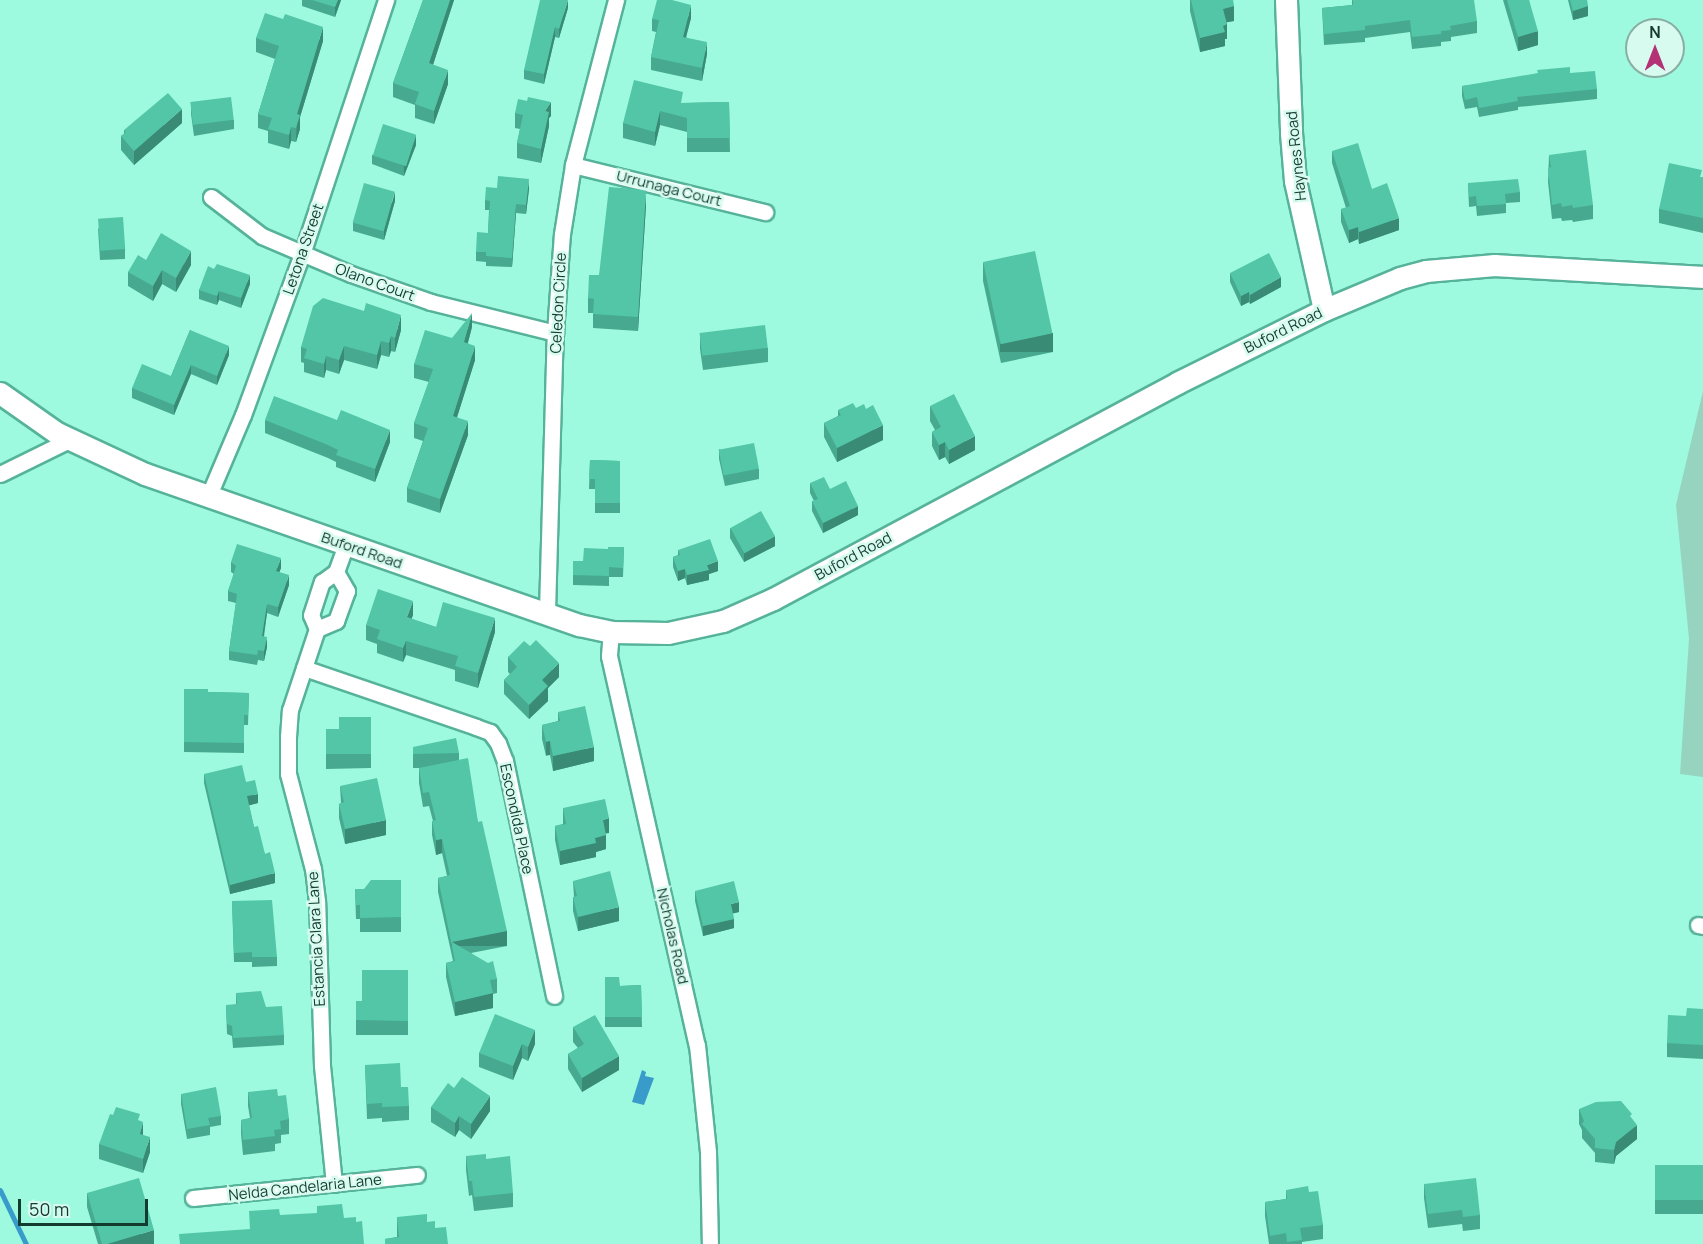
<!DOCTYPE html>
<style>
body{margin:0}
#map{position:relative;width:1703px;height:1244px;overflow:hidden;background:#9dfadf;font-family:Manrope,sans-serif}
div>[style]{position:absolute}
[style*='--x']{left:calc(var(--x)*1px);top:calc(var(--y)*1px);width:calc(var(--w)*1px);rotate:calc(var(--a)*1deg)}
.green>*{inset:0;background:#96d4c0}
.water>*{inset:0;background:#389bca}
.stream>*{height:5px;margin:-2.5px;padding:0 2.5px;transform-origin:2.5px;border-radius:2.5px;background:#389bca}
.roads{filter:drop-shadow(2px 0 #56b39a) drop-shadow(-2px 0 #56b39a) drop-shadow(0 2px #56b39a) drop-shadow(0 -2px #56b39a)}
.street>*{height:15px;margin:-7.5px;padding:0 7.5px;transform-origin:7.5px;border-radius:7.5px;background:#fff}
.secondary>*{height:21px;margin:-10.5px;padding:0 10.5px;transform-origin:10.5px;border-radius:10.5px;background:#fff}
.wall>*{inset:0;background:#47aa90;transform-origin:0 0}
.shaded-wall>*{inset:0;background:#3a8b76;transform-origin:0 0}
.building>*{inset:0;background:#53c6a8;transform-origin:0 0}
span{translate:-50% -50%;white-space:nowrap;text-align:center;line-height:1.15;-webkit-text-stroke:5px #d8fbef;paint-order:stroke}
.street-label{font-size:15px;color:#133b30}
.north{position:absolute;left:1625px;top:18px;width:60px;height:60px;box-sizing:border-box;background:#d8fbef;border:2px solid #89aea3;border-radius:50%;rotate:0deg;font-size:16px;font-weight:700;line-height:24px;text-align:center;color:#133b30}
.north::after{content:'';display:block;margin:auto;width:21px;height:27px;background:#b53176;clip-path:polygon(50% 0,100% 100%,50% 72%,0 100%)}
.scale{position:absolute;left:18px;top:1199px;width:130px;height:27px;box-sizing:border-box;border:3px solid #133b30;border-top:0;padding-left:8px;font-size:18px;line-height:21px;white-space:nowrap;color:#133b30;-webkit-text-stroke:4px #d8fbef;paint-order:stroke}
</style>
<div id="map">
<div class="green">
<div style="clip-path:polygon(1703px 391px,1703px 777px,1680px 774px,1689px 639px,1676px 505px)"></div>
</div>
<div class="water">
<div style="clip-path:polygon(642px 1070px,646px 1072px,645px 1076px,654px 1078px,644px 1105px,632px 1102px)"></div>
</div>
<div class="stream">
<div style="--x:0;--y:1190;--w:60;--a:64.3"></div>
</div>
<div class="roads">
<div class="street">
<div style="--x:573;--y:165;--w:198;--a:13.8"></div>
<div style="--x:211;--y:197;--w:64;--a:37.4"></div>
<div style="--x:262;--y:236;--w:97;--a:23.1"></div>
<div style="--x:351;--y:274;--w:85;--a:19.3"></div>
<div style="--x:431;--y:302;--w:128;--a:14"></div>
<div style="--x:0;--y:474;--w:77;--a:-26.2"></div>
<div style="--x:209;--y:495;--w:87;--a:-67"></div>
<div style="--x:243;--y:415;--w:171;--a:-69.9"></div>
<div style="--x:302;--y:254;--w:268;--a:-71.7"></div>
<div style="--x:547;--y:612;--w:279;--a:-88.4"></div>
<div style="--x:555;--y:333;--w:99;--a:-86"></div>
<div style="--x:562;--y:234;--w:70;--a:-80.9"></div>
<div style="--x:573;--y:165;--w:171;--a:-75.4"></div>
<div style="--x:317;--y:629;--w:21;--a:-23"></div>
<div style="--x:336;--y:621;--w:32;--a:-70"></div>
<div style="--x:347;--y:591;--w:22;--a:-120"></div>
<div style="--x:611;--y:632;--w:24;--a:95"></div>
<div style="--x:609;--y:656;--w:399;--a:77.3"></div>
<div style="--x:697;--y:1045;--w:108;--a:84.1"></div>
<div style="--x:708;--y:1152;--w:92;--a:88.8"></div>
<div style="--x:304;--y:668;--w:182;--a:18.9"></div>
<div style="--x:476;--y:727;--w:15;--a:20"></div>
<div style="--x:490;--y:732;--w:14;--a:54"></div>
<div style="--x:498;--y:743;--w:19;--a:69"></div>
<div style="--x:505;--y:761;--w:240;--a:78.2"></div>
<div style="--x:1698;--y:925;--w:5;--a:11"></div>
<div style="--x:334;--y:1184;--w:120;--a:-95.8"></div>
<div style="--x:322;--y:1065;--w:164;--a:-91.7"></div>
<div style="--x:317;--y:901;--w:32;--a:-97"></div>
<div style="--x:313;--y:869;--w:98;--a:-104.7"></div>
<div style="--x:288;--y:774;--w:37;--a:-90"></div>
<div style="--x:288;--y:737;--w:27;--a:-86"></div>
<div style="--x:290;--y:710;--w:85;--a:-71.6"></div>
<div style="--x:317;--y:629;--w:15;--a:-113"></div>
<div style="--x:311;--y:615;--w:35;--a:-72"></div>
<div style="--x:322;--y:582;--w:17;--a:-36"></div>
<div style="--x:336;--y:572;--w:30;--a:-70"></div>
<div style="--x:193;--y:1198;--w:225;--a:-5.9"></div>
</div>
<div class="secondary">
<div style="--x:1286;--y:0;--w:133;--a:87.8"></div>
<div style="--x:1291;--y:133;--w:48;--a:85.2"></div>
<div style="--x:1295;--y:181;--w:132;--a:77.3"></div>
<div style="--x:0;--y:393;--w:70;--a:35.1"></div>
<div style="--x:57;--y:433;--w:97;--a:25"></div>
<div style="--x:145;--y:474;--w:460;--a:19.2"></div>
<div style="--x:579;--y:625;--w:33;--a:12"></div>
<div style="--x:611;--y:632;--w:57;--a:1"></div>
<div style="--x:668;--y:633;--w:56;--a:-12.3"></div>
<div style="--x:723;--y:621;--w:55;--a:-23.7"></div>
<div style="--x:773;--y:599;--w:458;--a:-28.1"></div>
<div style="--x:1177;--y:383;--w:164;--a:-26.4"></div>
<div style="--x:1324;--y:310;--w:82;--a:-22.8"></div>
<div style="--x:1400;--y:278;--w:27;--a:-15"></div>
<div style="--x:1426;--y:271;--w:69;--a:-5"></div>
<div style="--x:1495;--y:265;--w:208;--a:3.3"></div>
</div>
</div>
<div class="wall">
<div style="clip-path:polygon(302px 0,341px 0,335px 17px,302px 6px)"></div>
<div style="clip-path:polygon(423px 0,454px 0,433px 65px,448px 84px,434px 124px,415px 118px,415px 105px,393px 97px,393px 83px)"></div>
<div style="clip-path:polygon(1190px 0,1233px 0,1234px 21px,1227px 22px,1227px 39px,1225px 39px,1225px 46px,1200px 52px,1190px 11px)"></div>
<div style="clip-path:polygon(1352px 0,1477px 21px,1477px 33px,1451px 37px,1451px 41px,1441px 42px,1441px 46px,1412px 49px,1410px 32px,1365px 38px,1365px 42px,1324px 45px,1322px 8px,1352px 5px)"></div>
<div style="clip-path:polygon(1503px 0,1529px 0,1538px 45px,1518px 51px)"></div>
<div style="clip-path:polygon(1568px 0,1587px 0,1588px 16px,1573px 20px)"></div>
<div style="clip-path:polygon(568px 8px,559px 38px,555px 37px,544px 84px,524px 79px,524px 70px)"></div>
<div style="clip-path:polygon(691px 18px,686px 37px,707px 54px,702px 81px,651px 70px,651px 57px,656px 32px,652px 31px,652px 19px)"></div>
<div style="clip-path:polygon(256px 38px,323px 41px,300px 117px,300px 129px,296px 142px,291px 141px,289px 149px,268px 143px,268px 131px,258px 128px,258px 114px,275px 59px,256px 52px)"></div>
<div style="clip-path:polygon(1570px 73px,1597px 89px,1597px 99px,1518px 107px,1518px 110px,1479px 117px,1477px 107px,1465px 109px,1462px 96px,1462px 86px)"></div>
<div style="clip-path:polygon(729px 102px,730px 152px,687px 152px,687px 132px,660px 125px,655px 146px,623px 138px,623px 123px,683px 103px)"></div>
<div style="clip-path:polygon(191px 105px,234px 120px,234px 129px,194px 136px,191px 114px)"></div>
<div style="clip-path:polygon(515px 113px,551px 116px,549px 118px,549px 126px,541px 163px,517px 158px,517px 143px,520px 129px,515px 128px)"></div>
<div style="clip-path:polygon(182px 123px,134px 165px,121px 150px,121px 136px,124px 134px,124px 130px)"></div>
<div style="clip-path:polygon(416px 145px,404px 176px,372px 164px,372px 155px)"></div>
<div style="clip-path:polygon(1332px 151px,1372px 189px,1399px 230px,1359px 244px,1358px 239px,1349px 243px,1341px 222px,1341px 209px,1346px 208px,1332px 163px)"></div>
<div style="clip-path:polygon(1549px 155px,1593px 205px,1593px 219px,1573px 222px,1572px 220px,1562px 221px,1561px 218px,1552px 219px,1548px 182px)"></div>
<div style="clip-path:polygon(1702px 177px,1703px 177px,1703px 233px,1659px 223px,1659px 209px)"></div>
<div style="clip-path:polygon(1468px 183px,1520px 192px,1520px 202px,1506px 203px,1506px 213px,1477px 216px,1476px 206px,1469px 207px)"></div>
<div style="clip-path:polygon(497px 188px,529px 189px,526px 214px,516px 213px,512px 267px,486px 266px,486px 262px,476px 261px,476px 252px,488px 233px,489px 210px,485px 210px,485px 200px)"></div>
<div style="clip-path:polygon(395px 201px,384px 240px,353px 231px,353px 222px)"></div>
<div style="clip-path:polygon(646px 205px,638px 331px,593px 328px,593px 313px,588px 313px,588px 298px,599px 275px)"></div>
<div style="clip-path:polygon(98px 228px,125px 249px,125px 259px,100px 260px)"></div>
<div style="clip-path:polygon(146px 260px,191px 265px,176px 292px,162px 284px,153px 301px,128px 286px,128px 272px)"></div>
<div style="clip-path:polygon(983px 262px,1053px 352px,1001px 363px,983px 281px)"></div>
<div style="clip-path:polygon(214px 269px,250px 284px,241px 308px,219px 300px,217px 305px,199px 299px,199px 290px)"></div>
<div style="clip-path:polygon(1230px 273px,1281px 287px,1250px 304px,1249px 302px,1241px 306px,1230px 282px)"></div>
<div style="clip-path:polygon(472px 327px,468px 343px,475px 360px,457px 417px,468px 435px,440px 513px,407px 502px,407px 488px,423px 441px,414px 438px,414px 423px,429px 382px,414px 378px,414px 364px,452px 338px)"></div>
<div style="clip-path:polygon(190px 330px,229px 355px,217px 385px,191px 374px,174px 415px,132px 398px,132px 388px,171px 376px)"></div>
<div style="clip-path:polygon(401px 330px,395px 352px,391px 351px,389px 357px,381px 355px,377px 369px,344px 360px,339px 374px,326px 370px,324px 378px,304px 372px,304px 363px,301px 362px,301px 347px)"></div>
<div style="clip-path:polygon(700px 335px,768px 348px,768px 362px,703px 370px,700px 349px)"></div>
<div style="clip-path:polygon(930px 406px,975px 450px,949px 464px,945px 457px,939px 460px,932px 446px,932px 432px,935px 430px,930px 421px)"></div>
<div style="clip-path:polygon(856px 408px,883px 440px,837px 462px,824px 437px,824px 423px,838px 416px,838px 410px)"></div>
<div style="clip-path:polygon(265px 420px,390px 442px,375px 482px,336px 467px,336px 462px,328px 458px,265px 433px)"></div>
<div style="clip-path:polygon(719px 449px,759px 469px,759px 479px,725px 486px,719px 459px)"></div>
<div style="clip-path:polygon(590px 460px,620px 461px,620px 513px,595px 513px,595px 489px,589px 489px)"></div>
<div style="clip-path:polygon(810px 483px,830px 489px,858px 515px,823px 533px,812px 511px,812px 501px,814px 501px,810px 493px)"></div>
<div style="clip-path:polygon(730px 528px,775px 546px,744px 562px,730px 538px)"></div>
<div style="clip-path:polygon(624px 547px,623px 577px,609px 577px,609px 586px,573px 585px,573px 561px,583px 561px,608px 549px)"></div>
<div style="clip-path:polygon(678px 550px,718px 571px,709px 574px,709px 580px,687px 585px,685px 578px,678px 581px,673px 567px,673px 557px,678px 555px)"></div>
<div style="clip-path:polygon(231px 562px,281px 568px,279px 572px,289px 585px,278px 617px,267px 613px,264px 637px,267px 647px,264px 661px,258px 660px,257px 665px,229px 660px,229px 651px,236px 603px,228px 601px,228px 591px,234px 574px,231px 572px)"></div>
<div style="clip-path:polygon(413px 615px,411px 619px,436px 627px,495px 632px,478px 688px,455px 681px,455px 670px,406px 655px,403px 662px,377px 653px,377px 644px,366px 640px,366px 625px)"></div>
<div style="clip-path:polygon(530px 646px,559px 677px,548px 688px,548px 701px,529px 719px,504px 694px,504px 680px,510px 674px,508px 672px,508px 657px)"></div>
<div style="clip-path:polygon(184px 689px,208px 692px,249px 693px,248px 725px,244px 725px,244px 753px,184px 752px)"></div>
<div style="clip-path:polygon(558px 712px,594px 761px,553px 771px,550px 755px,546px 756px,542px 739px,542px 725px,558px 721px)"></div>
<div style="clip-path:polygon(371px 717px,371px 768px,326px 769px,326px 729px,339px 729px)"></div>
<div style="clip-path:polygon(413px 747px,459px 753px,459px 760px,478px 822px,507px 946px,471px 953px,497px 979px,497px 993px,493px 994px,493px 1008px,455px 1016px,446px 977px,446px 963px,453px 961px,438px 892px,438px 878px,447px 876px,442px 853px,436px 855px,432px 835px,432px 821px,433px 821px,429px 806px,423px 807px,419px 783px,419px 768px,421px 768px,413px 768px)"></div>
<div style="clip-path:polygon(204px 774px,246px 782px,258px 803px,249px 805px,254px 827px,265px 854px,275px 883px,230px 894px,204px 783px)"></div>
<div style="clip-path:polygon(340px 786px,386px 835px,345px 844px,339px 818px,339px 804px,341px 803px)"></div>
<div style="clip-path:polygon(563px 808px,609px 833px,606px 833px,606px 849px,596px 852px,596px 857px,560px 865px,555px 840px,555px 826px,563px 824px)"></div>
<div style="clip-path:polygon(401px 880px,401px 932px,360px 932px,360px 919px,356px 919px,355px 889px,364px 889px)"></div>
<div style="clip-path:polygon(573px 881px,619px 921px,578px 931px,573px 911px,573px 897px,574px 897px)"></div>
<div style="clip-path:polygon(695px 891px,739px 912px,733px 913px,734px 928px,703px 936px,695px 901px)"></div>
<div style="clip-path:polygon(232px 901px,277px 957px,277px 966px,252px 967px,252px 962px,234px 962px)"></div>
<div style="clip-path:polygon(408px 970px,408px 1035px,356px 1035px,356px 1001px,362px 1001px)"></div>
<div style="clip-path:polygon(605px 977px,620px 986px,641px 985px,642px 1027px,605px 1027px)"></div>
<div style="clip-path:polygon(236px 993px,266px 1007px,284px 1035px,284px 1045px,233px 1048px,232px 1036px,227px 1034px,226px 1005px,236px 1005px)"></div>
<div style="clip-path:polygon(1703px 1009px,1703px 1059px,1667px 1057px,1667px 1043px,1686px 1016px)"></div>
<div style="clip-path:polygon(573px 1027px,619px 1070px,582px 1092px,568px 1069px,568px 1054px,578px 1048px,573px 1042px)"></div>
<div style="clip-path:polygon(535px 1030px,535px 1044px,528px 1061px,522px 1058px,513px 1080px,479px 1067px,479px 1053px)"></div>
<div style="clip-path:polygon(365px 1065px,401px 1087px,409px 1106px,409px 1120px,382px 1122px,382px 1118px,367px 1119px)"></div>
<div style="clip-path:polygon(248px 1092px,278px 1096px,289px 1119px,289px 1134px,281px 1135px,281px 1143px,275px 1144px,275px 1151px,243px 1155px,241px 1134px,241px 1120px,250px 1118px,248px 1106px)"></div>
<div style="clip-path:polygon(181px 1094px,221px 1116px,221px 1125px,210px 1127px,210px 1135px,187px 1139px,181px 1104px)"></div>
<div style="clip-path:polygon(431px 1107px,490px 1111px,471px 1139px,459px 1130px,455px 1137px,431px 1122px)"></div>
<div style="clip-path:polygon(1579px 1109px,1632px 1119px,1637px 1139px,1616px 1156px,1614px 1164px,1595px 1162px,1595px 1153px,1582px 1138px,1582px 1130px,1579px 1124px)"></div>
<div style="clip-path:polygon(140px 1121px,143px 1135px,150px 1152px,143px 1173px,99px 1159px,99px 1144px)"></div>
<div style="clip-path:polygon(466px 1156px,486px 1159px,513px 1193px,513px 1207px,474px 1211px,472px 1195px,469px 1196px,466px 1170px)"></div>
<div style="left:1703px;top:1165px;width:49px;height:48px;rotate:90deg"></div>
<div style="clip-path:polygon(1424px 1184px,1480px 1215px,1480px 1229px,1463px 1231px,1462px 1224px,1428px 1228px,1424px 1198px)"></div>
<div style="clip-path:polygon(1286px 1190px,1309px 1192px,1323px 1225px,1323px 1239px,1302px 1242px,1302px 1244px,1269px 1244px,1265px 1216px,1265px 1202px,1286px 1199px)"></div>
<div style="clip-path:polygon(87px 1193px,154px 1244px,98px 1244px,87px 1207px)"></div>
<div style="clip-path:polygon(397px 1217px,427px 1222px,435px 1228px,448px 1244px,385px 1244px,385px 1239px,397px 1237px)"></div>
</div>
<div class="shaded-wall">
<div style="clip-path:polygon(338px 0,341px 0,335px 17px,335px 7px)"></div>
<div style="clip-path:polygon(450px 0,454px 0,429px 77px,429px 63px)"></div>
<div style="clip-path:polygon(568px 0,568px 8px,559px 38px,559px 29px)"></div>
<div style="clip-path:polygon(691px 5px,691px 18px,683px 49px,683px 37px)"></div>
<div style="clip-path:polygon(1234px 6px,1234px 21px,1223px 23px,1223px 9px)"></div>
<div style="clip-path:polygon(1588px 6px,1588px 16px,1573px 20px,1573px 11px)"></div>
<div style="clip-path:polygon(1227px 24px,1227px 39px,1225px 39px,1225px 46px,1200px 52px,1200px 38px)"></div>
<div style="clip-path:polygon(323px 27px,323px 41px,300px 117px,300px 129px,296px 142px,297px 114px)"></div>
<div style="clip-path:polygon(555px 27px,555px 37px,544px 84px,544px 74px)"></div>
<div style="clip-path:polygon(1538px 31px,1538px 45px,1518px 51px,1518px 37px)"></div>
<div style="clip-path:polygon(707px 42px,707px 54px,702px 81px,702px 68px)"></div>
<div style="clip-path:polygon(448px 70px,448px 84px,434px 124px,434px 111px)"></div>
<div style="clip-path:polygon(551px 102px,551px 116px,549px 118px,549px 126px,541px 163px,541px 149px,545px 111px)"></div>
<div style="clip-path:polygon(182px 109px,182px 123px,134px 165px,134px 151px)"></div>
<div style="clip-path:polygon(660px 111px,660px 125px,655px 146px,655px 132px)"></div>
<div style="clip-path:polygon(291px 127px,291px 141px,289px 149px,289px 135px)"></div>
<div style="clip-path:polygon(416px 135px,416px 145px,404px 176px,404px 166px)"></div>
<div style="clip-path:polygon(529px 179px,529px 189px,526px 214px,526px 205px)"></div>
<div style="clip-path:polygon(646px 190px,646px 205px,638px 331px,638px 317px)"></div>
<div style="clip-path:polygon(395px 192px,395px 201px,384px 240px,384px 231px)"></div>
<div style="clip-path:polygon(516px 204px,516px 213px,512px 267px,512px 258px)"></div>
<div style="clip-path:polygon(1399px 218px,1399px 230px,1359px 244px,1359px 232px)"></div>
<div style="clip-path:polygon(1358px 227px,1358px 239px,1349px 243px,1349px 230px)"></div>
<div style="clip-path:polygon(191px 251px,191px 265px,176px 292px,176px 278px)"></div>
<div style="clip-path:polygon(162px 270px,162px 284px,153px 301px,153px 286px)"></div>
<div style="clip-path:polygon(250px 275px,250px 284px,241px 308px,241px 298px)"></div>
<div style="clip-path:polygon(1281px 277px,1281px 287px,1250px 304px,1250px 295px)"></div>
<div style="clip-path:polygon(219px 291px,219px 300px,217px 305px,217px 296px)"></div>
<div style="clip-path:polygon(1249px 292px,1249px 302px,1241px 306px,1241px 296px)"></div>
<div style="clip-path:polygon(472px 313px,472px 327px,464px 356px,464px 342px)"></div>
<div style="clip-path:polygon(401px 315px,401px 330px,395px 352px,395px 338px)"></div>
<div style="left:1053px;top:333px;width:19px;height:53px;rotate:90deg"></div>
<div style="clip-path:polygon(391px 336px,391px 351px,389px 357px,389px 343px)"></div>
<div style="clip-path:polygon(381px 341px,381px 355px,377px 369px,377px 355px)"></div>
<div style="clip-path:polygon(229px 346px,229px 355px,217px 385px,217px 376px)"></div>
<div style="clip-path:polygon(344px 346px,344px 360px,339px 374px,339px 360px)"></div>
<div style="clip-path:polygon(475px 346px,475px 360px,453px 430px,453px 416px)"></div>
<div style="clip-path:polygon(326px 356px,326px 370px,324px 378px,324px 364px)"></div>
<div style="clip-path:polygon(191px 365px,191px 374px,174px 415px,174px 405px)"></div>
<div style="clip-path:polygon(468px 421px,468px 435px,440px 513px,440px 499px)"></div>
<div style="clip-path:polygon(883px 425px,883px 440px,837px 462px,837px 448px)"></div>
<div style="clip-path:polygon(390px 430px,390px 442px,375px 482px,375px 469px)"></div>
<div style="clip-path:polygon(975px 436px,975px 450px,949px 464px,949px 450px)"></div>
<div style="clip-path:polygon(945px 442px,945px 457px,939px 460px,939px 445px)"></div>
<div style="clip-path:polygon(858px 506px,858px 515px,823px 533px,823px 523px)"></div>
<div style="clip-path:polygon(775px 536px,775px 546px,744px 562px,744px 553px)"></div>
<div style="clip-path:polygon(281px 558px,281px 568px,276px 581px,276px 571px)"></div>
<div style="clip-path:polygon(718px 561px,718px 571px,709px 574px,709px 580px,687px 585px,687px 575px,707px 565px)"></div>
<div style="clip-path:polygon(685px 569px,685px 578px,678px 581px,678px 571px)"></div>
<div style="clip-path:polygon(289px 575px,289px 585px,278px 617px,278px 607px)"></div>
<div style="clip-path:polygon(413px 601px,413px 615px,407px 632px,407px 617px)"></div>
<div style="clip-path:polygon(267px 604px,267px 613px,262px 646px,262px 636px)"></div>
<div style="clip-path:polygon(495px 618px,495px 632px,478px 688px,478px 673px)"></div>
<div style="clip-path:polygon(267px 637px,267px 647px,264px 661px,264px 651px)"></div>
<div style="clip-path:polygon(406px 641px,406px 655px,403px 662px,403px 648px)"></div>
<div style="clip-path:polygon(559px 663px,559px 677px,548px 688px,548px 701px,529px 719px,529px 705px,542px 680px)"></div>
<div style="left:550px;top:741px;width:14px;height:4px;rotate:90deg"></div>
<div style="clip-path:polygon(594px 747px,594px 761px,553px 771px,553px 756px)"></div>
<div style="clip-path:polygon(258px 794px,258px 803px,247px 806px,247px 796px)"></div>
<div style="clip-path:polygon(609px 818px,609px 833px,603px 834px,603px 820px)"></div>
<div style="clip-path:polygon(386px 820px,386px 835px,345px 844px,345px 829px)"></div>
<div style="clip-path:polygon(606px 835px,606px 849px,596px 852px,596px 857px,560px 865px,560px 851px,595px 838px)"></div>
<div style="clip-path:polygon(442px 839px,442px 853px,436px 855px,436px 840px)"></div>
<div style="clip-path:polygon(275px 873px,275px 883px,230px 894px,230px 885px)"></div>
<div style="clip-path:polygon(739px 902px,739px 912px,731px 914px,731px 904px)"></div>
<div style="clip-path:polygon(619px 907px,619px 921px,578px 931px,578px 917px)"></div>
<div style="clip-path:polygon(734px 919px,734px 928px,703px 936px,703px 926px)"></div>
<div style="left:507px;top:931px;width:15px;height:56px;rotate:90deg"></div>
<div style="clip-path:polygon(493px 993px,493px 1008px,455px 1016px,455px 1002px)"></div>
<div style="clip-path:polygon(535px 1030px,535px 1044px,528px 1061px,528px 1047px)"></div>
<div style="clip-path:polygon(522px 1044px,522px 1058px,513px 1080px,513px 1066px)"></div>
<div style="clip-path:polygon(619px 1056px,619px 1070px,582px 1092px,582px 1078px)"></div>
<div style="clip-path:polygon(490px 1096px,490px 1111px,471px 1139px,471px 1124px)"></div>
<div style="clip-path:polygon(459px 1116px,459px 1130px,455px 1137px,455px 1123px)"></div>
<div style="clip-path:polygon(143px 1122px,143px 1136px,140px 1134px)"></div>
<div style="clip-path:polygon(1637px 1125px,1637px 1139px,1616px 1156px,1614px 1164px,1614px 1150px,1616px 1142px)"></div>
<div style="clip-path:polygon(150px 1137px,150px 1152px,143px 1173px,143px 1159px)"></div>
<div style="clip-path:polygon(154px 1230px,154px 1244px,107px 1244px)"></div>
</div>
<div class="building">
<div style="clip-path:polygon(312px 0,338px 0,335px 7px)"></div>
<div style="clip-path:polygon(423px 0,450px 0,429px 63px,448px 70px,434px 111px,415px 104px,419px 92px,393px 83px)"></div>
<div style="clip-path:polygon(540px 0,568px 0,559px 29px,555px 27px,544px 74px,524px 70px)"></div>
<div style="clip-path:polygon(657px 0,672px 0,691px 5px,683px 37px,707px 42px,702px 68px,651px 57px,659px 20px,652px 19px)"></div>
<div style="clip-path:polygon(1191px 0,1233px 0,1234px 6px,1223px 9px,1227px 24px,1223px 26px,1225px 32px,1200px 38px)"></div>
<div style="clip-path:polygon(1353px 0,1474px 0,1477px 21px,1450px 26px,1451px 30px,1441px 31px,1441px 34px,1412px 37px,1410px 20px,1365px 26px,1365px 30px,1324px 34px,1322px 8px,1353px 5px)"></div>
<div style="clip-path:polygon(1507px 0,1529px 0,1538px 31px,1518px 37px)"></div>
<div style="clip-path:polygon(1570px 0,1587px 0,1588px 6px,1573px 11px)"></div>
<div style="clip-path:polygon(265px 13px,283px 19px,285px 14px,323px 27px,297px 114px,300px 115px,296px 128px,291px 127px,289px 135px,268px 129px,272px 118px,258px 114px,279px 46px,256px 38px)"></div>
<div style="clip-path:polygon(1570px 67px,1570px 73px,1595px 71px,1597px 89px,1517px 97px,1518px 101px,1479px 108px,1477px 97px,1465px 100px,1462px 86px,1538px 73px,1537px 70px)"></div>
<div style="clip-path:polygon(634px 80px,683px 92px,681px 103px,729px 102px,730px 138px,687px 138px,687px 118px,660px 111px,655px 132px,623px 123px)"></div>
<div style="clip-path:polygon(168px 93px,182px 109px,134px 151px,121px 136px,126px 132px,124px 130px)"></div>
<div style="left:231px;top:97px;width:23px;height:41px;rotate:83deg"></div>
<div style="clip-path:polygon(528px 97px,551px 102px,545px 111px,549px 112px,541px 149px,517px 143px,523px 115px,515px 113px,518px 99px,527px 101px)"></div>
<div style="left:383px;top:124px;width:35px;height:33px;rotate:18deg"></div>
<div style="clip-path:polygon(1358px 143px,1372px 189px,1387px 183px,1399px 218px,1359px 232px,1358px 227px,1349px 230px,1341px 209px,1350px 206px,1332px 151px)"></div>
<div style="clip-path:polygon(1586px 150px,1593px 205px,1573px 208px,1572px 205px,1562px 207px,1561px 203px,1552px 205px,1548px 168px,1551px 167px,1549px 155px)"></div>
<div style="clip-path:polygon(1669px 163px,1702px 170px,1700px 177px,1703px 177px,1703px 218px,1659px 209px)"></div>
<div style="clip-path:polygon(498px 176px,529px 179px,526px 205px,516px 204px,512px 258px,486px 256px,486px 252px,476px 252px,477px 232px,488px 233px,490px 201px,485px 200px,486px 187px,497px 188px)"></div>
<div style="clip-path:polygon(1518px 179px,1520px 192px,1505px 194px,1506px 204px,1477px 206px,1476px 196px,1469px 197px,1468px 183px)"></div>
<div style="left:364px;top:183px;width:32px;height:41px;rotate:16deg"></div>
<div style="clip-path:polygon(609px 187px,646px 190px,638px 317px,593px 314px,594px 299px,588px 298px,589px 275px,599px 275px)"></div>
<div style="left:123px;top:217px;width:32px;height:25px;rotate:86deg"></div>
<div style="clip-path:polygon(161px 233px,191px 251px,176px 278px,162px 270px,153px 286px,128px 272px,138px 255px,146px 260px)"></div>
<div style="left:1035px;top:251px;width:84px;height:53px;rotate:78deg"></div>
<div style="clip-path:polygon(1269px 253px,1281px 277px,1250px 295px,1249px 292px,1241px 296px,1230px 273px)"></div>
<div style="clip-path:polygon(217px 264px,250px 275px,241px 298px,219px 291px,217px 296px,199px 290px,208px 266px,214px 269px)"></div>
<div style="clip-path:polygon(323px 298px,364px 311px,366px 303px,401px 315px,395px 338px,391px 336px,389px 343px,381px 341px,377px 355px,344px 346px,339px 360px,326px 356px,324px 364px,304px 358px,307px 349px,301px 347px,313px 306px)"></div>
<div style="clip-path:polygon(472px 313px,464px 342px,475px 346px,453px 416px,468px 421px,440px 499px,407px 488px,428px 428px,414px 423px,433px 369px,414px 364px,425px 330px,452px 338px)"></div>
<div style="left:765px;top:325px;width:23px;height:66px;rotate:83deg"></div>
<div style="clip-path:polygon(190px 330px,229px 346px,217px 376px,191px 365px,174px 405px,132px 388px,142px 364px,171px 376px)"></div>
<div style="clip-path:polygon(954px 394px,975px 436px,949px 450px,945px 442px,939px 445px,932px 432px,941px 427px,930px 406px)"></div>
<div style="clip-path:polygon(274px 396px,337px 420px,341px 410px,390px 430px,375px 469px,336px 455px,338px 450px,328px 445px,265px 420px)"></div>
<div style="clip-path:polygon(853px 403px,856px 408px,864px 404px,866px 409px,873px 405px,883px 425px,837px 448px,824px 423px,841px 415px,838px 410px)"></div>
<div style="left:754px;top:443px;width:26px;height:36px;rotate:79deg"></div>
<div style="clip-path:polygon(590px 460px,620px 461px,620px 503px,595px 503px,595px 479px,589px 479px)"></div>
<div style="clip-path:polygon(824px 477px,830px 489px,846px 481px,858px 506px,823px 523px,812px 501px,818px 499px,810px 483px)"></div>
<div style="left:761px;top:511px;width:29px;height:35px;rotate:61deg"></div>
<div style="clip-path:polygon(710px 539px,718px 561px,707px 565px,709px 570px,687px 575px,685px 569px,678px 571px,673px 557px,680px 555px,678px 550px)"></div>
<div style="clip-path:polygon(237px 544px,281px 558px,276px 571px,289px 575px,278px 607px,267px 604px,262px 636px,267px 637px,264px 651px,258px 650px,257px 655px,229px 651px,237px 594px,228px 591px,236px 566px,231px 562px)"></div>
<div style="clip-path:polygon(608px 547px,624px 547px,623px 568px,609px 567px,609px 576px,573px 575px,573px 561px,583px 561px,584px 548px,608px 549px)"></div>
<div style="clip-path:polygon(378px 589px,413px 601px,407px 617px,436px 627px,443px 602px,495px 618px,478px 673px,455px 666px,458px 656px,406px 641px,403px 648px,377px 639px,380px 630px,366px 625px)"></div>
<div style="clip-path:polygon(536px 640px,559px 663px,542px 680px,548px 686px,529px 705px,504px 680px,517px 667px,508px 657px,524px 641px,530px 646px)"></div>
<div style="clip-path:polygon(184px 689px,208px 689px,208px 692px,249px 693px,248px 715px,244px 715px,244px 743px,184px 742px)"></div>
<div style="clip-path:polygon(585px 706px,594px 747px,553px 756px,550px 741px,546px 742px,542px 725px,560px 721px,558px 712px)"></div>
<div style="clip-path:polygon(339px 717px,371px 717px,371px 754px,326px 754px,326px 729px,339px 729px)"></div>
<div style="clip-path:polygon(456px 738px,459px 753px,413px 754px,413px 747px)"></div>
<div style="clip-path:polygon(468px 758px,478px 822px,482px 821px,507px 931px,452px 942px,488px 963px,493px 961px,497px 979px,490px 980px,493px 993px,455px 1002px,446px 963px,455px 961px,438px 878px,450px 875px,442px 839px,436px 840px,432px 821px,436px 820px,429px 792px,423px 793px,419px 768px)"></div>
<div style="clip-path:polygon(242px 765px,246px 782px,255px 780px,258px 794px,247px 796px,254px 827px,258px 826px,265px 854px,270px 852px,275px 873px,230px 885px,204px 774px)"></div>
<div style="clip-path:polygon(377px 778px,386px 820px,345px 829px,339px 804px,344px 802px,340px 786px)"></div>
<div style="clip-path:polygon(605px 799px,609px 818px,603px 820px,606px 835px,595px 838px,596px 843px,560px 851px,555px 826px,566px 824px,563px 808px)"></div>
<div style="clip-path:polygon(610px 871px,619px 907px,578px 917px,573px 897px,577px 896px,573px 881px)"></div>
<div style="clip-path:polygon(371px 880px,401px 880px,401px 917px,360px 918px,360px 905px,356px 905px,355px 889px,364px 889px)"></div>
<div style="clip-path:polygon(734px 881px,739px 902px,731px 904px,734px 919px,703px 926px,695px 891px)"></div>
<div style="clip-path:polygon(272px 900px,277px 957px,252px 957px,252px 952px,234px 953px,232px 901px)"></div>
<div style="clip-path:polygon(362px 970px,408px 970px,408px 1021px,356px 1020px,356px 1001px,362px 1001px)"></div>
<div style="clip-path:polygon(605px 977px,619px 977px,620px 986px,641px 985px,642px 1017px,605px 1017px)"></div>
<div style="clip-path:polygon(261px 991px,266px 1007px,282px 1006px,284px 1035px,233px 1038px,232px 1026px,227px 1024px,226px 1005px,237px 1004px,236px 993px)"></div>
<div style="clip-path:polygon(1687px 1008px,1703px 1009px,1703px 1045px,1667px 1043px,1668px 1015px,1686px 1016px)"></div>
<div style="clip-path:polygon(495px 1014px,535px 1030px,528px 1047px,522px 1044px,513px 1066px,479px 1053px)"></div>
<div style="clip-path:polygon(595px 1015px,619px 1056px,582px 1078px,568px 1054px,584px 1044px,573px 1027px)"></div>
<div style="clip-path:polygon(400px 1063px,401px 1087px,408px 1087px,409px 1106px,382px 1107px,382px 1103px,367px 1104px,365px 1065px)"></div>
<div style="clip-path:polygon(462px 1077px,490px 1096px,471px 1124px,459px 1116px,455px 1123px,431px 1107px,448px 1083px,454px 1088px)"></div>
<div style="clip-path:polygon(216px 1087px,221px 1116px,208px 1118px,210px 1125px,187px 1129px,181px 1094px)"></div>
<div style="clip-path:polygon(277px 1089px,278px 1096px,286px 1095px,289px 1119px,280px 1121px,281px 1129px,274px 1130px,275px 1136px,243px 1140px,241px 1120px,252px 1118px,248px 1092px)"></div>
<div style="clip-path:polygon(1621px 1101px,1632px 1114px,1630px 1116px,1637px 1125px,1616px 1142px,1614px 1150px,1595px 1148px,1595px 1139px,1582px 1124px,1584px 1121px,1579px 1109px,1596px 1102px)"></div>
<div style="clip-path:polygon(116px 1107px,140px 1114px,138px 1120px,143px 1122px,140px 1134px,150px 1137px,143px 1159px,99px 1144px,110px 1114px,113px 1115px)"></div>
<div style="clip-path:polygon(486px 1154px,486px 1159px,510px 1156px,513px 1193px,474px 1197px,472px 1181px,469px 1181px,466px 1156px)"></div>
<div style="left:1703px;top:1165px;width:35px;height:48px;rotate:90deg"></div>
<div style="clip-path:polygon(139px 1178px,154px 1230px,107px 1244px,102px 1244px,87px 1193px)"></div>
<div style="clip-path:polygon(1476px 1178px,1480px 1215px,1463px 1217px,1462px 1210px,1428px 1214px,1424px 1184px)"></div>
<div style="clip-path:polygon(1308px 1186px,1309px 1192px,1318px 1191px,1323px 1225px,1300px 1228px,1302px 1240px,1287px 1242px,1286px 1233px,1270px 1236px,1265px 1202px,1287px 1199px,1286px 1190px)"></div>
<div style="clip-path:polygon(342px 1204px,344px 1218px,356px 1217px,356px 1222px,362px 1221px,364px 1244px,180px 1244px,179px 1234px,250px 1229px,249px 1211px,279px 1209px,280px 1215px,317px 1213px,317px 1206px)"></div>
<div style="clip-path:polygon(427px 1214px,427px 1222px,435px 1221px,435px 1228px,446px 1227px,448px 1244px,385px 1244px,385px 1239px,399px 1237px,397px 1217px)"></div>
</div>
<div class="street-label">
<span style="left:1296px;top:156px;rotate:-96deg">Haynes Road</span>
<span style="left:669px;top:188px;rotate:14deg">Urrunaga Court</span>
<span style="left:303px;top:249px;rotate:-71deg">Letona Street</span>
<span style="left:375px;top:282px;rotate:20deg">Olano Court</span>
<span style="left:558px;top:303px;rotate:-87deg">Celedon Circle</span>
<span style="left:1283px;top:330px;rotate:-26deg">Buford Road</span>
<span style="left:362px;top:550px;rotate:19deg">Buford Road</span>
<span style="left:853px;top:556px;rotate:-28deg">Buford Road</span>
<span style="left:517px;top:819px;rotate:78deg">Escondida Place</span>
<span style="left:673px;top:936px;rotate:77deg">Nicholas Road</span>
<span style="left:316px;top:939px;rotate:-93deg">Estancia Clara Lane</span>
<span style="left:305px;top:1187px;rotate:-6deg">Nelda Candelaria Lane</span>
</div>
<div class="north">N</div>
<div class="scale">50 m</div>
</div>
